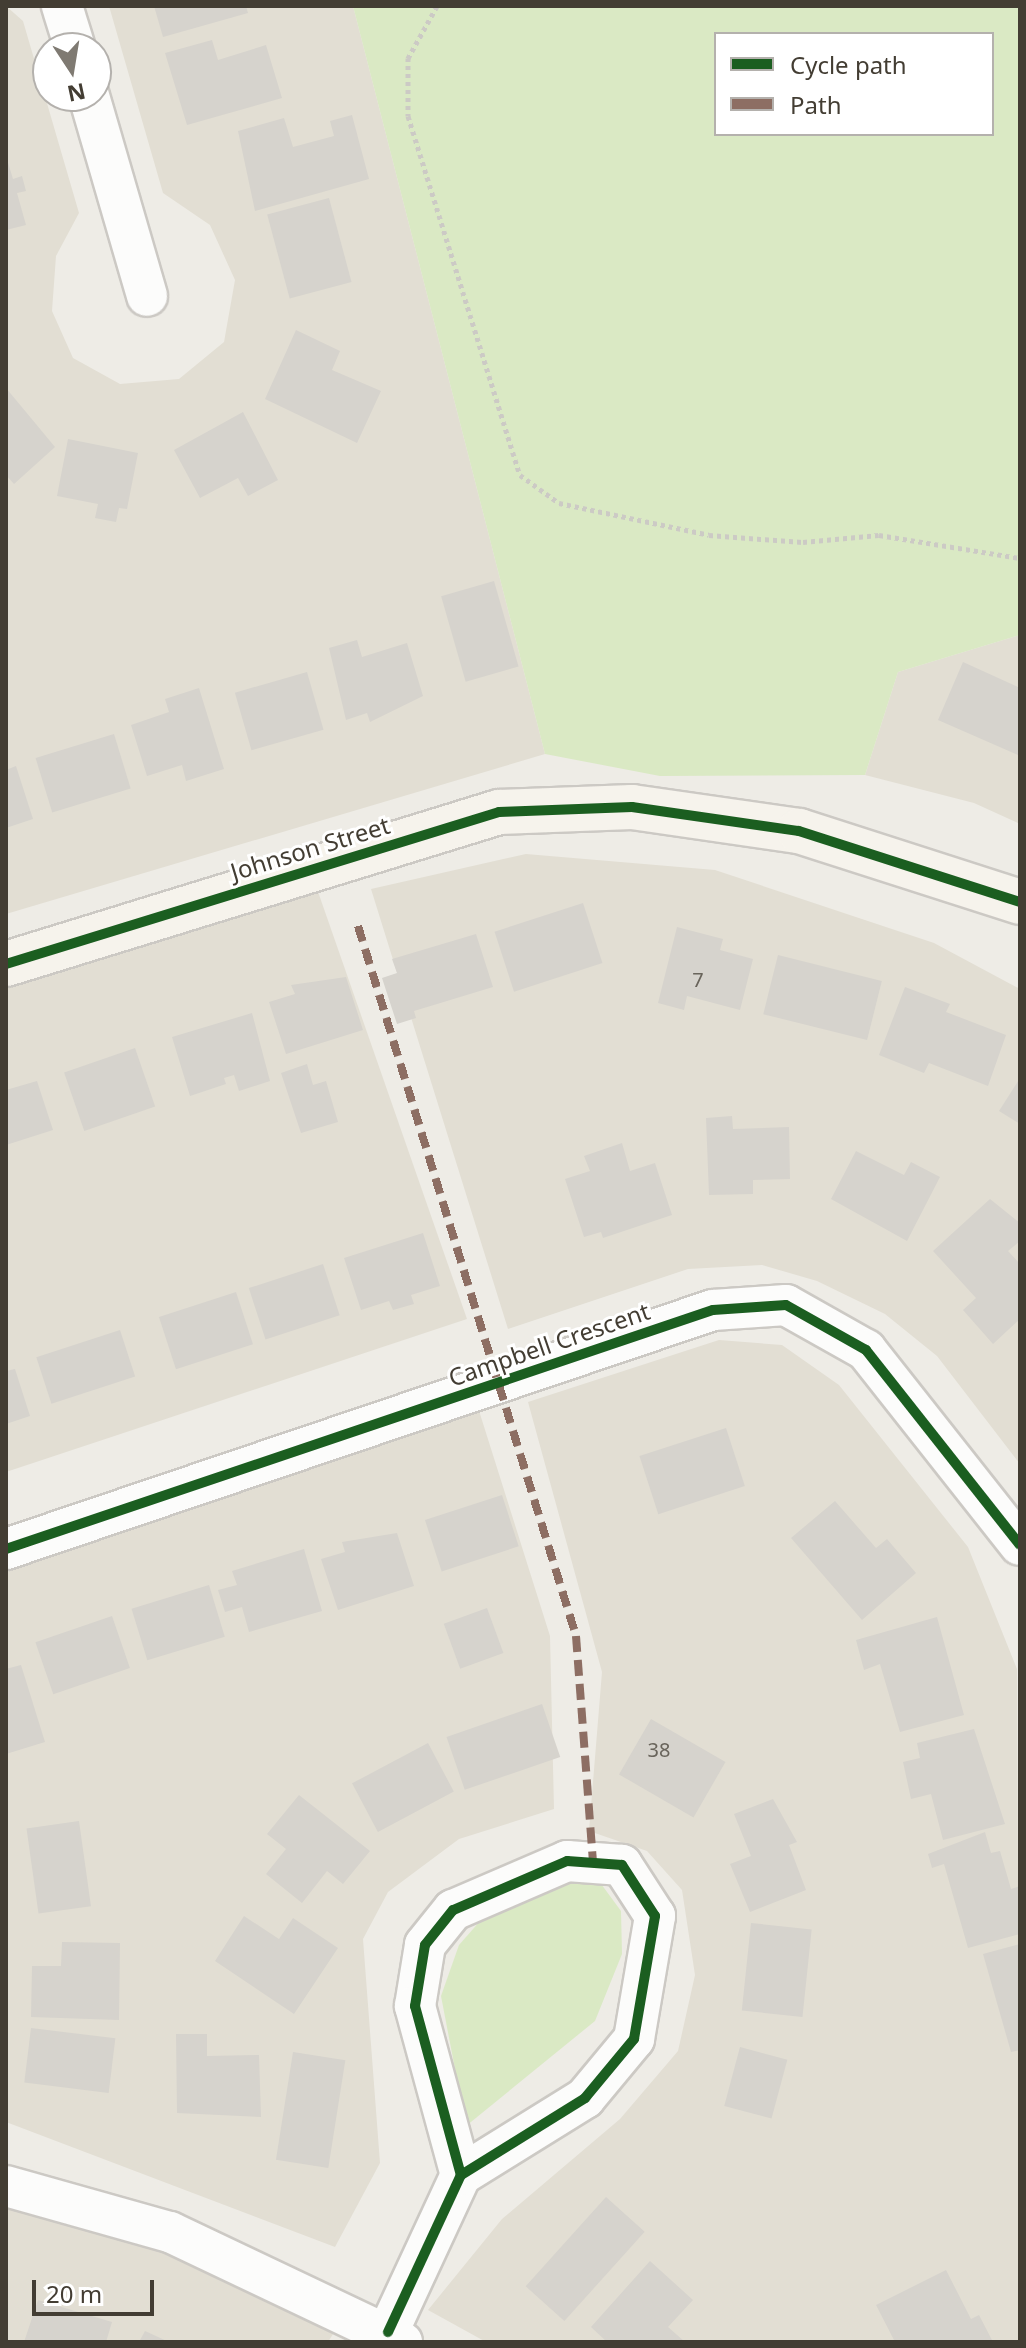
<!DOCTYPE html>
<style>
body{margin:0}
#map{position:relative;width:1026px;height:2348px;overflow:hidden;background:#eeece6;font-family:"Noto Sans",sans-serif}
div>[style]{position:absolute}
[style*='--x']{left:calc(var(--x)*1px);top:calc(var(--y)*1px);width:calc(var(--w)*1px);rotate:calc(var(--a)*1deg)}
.residential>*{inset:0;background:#e2ded3}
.green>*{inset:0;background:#dae9c4}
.building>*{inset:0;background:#d6d3cd;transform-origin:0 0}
.path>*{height:5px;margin-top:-2.5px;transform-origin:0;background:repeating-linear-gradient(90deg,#cccac5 0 4px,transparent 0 8px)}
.roads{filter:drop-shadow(2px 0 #ccc9c4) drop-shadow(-2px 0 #ccc9c4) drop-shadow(0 2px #ccc9c4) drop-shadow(0 -2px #ccc9c4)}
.street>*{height:40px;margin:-20px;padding:0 20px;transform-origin:20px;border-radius:20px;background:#fcfcfb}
.secondary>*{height:44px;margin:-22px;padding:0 22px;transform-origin:22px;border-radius:22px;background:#f6f3ec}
.quiet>*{height:8px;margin-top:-4px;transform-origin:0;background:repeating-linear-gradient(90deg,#8d6e63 0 16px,transparent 0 24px)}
.cycleway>*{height:10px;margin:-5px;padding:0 5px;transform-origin:5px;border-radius:5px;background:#1b5e20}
span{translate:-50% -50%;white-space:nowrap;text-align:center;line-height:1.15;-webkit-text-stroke:6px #fff;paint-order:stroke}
.number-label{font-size:20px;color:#69645b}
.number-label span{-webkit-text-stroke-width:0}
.street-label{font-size:24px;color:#433d33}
.frame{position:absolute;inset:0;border:8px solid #433d33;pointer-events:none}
.legend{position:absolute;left:714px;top:32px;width:280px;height:104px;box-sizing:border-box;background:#fff;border:2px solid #b4b1ad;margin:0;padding:10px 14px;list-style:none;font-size:24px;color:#433d33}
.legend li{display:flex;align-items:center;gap:16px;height:40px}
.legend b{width:40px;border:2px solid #b4b1ad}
.north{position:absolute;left:32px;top:32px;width:80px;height:80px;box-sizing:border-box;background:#fff;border:2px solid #b4b1ad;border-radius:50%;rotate:168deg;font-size:22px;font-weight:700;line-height:32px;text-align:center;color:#433d33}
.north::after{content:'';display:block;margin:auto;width:28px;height:36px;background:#7f7a72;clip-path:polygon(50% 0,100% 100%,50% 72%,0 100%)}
.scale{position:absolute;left:32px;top:2280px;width:122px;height:36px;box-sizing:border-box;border:4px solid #433d33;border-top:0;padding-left:10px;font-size:24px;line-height:28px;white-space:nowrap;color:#433d33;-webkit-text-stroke:6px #fff;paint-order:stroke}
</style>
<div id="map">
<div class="residential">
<div style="clip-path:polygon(6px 6px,23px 21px,79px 213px,56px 256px,52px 311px,73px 358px,120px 384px,179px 379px,224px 342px,235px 280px,210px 225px,163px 193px,109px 6px,353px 6px,545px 754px,6px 914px)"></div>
<div style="clip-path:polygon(1020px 635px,1020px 824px,974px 803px,865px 775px,898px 672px)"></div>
<div style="clip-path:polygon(526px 854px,715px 870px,934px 943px,1020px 989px,1020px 1464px,937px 1356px,885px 1314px,817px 1281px,762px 1265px,688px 1269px,508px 1329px,371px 889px)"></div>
<div style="clip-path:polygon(316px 886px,467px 1319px,6px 1472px,6px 988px)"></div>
<div style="clip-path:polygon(719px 1340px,782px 1345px,839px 1385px,968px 1547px,1017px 1669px,1020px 2342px,486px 2342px,428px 2310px,502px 2219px,620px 2119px,678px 2051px,695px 1975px,682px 1890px,647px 1851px,589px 1831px,602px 1672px,528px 1402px)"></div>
<div style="clip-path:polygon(475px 1398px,550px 1636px,554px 1809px,459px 1839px,388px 1892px,363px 1939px,380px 2163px,335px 2247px,6px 2122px,6px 1556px)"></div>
<div style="clip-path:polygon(6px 2190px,262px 2293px,333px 2334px,328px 2342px,6px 2342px)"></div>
</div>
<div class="green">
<div style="clip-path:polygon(evenodd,353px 6px,1020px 6px,1020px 635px,898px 672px,865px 775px,660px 776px,545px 754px,353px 6px,716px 34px,992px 34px,992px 134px,716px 134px,716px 34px)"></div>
<div style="clip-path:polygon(596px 1877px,621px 1911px,622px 1954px,595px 2021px,466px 2126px,441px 1996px,459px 1945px,488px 1912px,558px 1882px)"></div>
</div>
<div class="building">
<div style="clip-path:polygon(154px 6px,246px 6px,248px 13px,163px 37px)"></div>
<div style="clip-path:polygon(212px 40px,218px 60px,266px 45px,282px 98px,187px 125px,165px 53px)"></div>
<div style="clip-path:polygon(352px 115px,369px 179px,255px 211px,238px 131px,284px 118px,293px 147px,334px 136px,330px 121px)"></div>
<div style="clip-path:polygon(6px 156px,13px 179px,22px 176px,26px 191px,17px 193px,26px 225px,6px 230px)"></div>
<div style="left:329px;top:198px;width:87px;height:64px;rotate:75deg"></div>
<div style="clip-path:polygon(296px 330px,340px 351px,332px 370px,381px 391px,357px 443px,265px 399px)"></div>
<div style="clip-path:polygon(6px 388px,55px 447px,14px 484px,6px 475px)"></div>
<div style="clip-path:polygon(243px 412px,278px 480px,248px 496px,238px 478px,200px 498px,174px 450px)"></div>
<div style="clip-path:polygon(68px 439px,138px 453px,127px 509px,119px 508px,116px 522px,95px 518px,98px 504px,57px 496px)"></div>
<div style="left:494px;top:581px;width:89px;height:55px;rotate:74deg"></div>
<div style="clip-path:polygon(357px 640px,362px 657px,407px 643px,423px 696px,370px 722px,367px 713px,346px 720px,329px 648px)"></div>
<div style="clip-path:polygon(963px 662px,1020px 688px,1020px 756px,938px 720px)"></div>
<div style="left:307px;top:672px;width:60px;height:75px;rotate:74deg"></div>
<div style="clip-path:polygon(199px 688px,224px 769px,186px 781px,182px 765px,147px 776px,131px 725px,169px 712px,165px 699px)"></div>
<div style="left:114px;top:734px;width:57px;height:82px;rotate:73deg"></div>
<div style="clip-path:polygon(16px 766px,33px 819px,6px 828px,6px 770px)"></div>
<div style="left:583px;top:903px;width:63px;height:93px;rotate:72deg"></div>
<div style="clip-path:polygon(677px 927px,723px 939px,720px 950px,753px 959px,740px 1010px,687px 996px,684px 1010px,658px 1003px)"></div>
<div style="clip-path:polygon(476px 934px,493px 987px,414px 1011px,416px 1018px,397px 1024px,382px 978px,397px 973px,392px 959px)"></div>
<div style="left:778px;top:955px;width:107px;height:61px;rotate:14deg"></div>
<div style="clip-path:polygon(346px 977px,363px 1030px,286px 1054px,269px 1002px,295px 994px,291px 985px)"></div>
<div style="clip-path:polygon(905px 987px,950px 1004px,946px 1012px,1006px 1035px,988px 1086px,929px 1063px,924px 1073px,879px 1055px)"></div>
<div style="clip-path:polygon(252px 1013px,270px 1081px,239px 1091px,234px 1075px,224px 1078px,226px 1084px,190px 1096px,172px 1037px)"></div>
<div style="left:135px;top:1048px;width:62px;height:75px;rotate:71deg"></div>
<div style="clip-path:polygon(307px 1064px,313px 1085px,326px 1081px,338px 1122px,301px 1133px,281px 1073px)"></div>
<div style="clip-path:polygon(1020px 1078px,1020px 1124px,999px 1111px)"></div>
<div style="clip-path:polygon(37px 1081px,53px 1130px,6px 1145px,6px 1090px)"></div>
<div style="clip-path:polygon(732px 1116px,733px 1129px,789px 1127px,790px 1179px,753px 1180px,753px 1194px,709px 1195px,706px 1118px)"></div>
<div style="clip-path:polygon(622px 1143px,630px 1171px,655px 1163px,672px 1215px,603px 1238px,601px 1232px,584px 1237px,565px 1179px,590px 1171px,584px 1156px)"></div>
<div style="clip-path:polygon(856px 1151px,904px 1175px,911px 1162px,940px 1177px,907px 1241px,831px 1199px)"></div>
<div style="clip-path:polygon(990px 1199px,1020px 1223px,1020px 1241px,1008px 1251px,1020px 1264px,1020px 1319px,993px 1344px,963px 1310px,976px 1298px,933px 1251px)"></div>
<div style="clip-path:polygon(423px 1233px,440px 1286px,411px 1295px,414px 1304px,393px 1310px,389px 1301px,361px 1310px,344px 1258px)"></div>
<div style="left:323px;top:1264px;width:54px;height:78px;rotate:72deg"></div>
<div style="left:236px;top:1292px;width:55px;height:81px;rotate:72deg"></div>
<div style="left:120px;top:1330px;width:49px;height:88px;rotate:72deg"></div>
<div style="clip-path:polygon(15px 1369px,30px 1416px,6px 1424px,6px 1371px)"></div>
<div style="left:726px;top:1428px;width:61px;height:91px;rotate:72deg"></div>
<div style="left:502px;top:1495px;width:54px;height:81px;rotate:72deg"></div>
<div style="clip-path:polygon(835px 1501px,876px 1548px,887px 1539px,916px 1573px,862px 1620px,791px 1538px)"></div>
<div style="clip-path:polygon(397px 1533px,414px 1586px,338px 1610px,321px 1559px,345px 1552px,342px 1542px)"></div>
<div style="clip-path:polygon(304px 1549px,322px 1611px,249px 1632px,242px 1607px,225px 1612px,218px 1590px,237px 1585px,232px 1571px)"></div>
<div style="left:209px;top:1585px;width:54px;height:81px;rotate:73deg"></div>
<div style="left:487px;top:1608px;width:48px;height:46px;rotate:70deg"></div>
<div style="left:112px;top:1616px;width:55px;height:81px;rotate:71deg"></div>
<div style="clip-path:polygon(937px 1617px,964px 1715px,900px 1732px,880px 1664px,864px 1670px,856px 1640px)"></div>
<div style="clip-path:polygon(21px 1665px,45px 1742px,6px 1754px,6px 1669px)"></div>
<div style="left:542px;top:1704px;width:56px;height:101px;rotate:71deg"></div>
<div style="left:651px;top:1719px;width:86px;height:64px;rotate:30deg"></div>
<div style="clip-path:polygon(974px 1729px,1005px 1824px,943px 1840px,931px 1794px,911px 1799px,903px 1762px,920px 1758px,917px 1743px)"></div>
<div style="left:428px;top:1743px;width:55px;height:86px;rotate:62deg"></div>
<div style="clip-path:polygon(299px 1795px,370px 1851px,343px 1884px,327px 1871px,302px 1903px,266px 1874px,286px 1849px,267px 1834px)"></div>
<div style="clip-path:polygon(773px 1799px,797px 1842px,789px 1845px,806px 1890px,750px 1912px,730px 1864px,751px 1856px,734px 1814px)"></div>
<div style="left:79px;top:1821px;width:86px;height:53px;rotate:82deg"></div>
<div style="clip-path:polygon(985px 1832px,991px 1853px,1000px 1851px,1011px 1889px,1020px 1886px,1020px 1934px,968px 1948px,944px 1864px,932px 1868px,928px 1854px)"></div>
<div style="clip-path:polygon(244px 1916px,279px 1939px,293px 1918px,338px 1948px,294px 2014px,215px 1961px)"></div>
<div style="left:751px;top:1923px;width:61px;height:88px;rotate:6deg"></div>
<div style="clip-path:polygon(62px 1942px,120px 1943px,119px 2020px,31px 2017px,32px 1966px,61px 1966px)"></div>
<div style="clip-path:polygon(1020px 1944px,1020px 2050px,1011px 2052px,983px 1954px)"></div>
<div style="left:31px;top:2028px;width:85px;height:55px;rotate:7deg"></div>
<div style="clip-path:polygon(176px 2034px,207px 2034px,207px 2056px,259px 2055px,261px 2117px,177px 2113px)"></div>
<div style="left:740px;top:2047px;width:49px;height:61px;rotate:15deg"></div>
<div style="left:293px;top:2052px;width:53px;height:109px;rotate:9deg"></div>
<div style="left:606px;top:2197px;width:52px;height:120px;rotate:42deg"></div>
<div style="clip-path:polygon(650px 2261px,693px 2300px,668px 2327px,685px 2342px,607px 2342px,591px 2327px)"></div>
<div style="clip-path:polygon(946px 2270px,971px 2319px,979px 2315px,993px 2342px,895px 2342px,876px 2305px)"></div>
<div style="clip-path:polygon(38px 2300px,112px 2322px,106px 2342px,24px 2342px)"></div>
<div style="clip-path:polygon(145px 2331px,169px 2342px,139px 2342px)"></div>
</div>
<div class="path">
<div style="--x:437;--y:6;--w:60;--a:119.1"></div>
<div style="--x:408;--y:58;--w:58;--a:90"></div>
<div style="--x:408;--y:116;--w:376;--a:72.7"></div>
<div style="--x:520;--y:475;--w:48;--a:35.7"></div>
<div style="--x:559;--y:503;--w:153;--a:12"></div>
<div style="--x:709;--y:535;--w:94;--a:4.3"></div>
<div style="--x:803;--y:542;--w:76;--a:-5.3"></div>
<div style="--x:879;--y:535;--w:143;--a:9.3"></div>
</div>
<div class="roads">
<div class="street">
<div style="--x:62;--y:6;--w:44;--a:72.8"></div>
<div style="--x:89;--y:96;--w:208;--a:73.8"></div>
<div style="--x:6;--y:1549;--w:746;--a:-18.68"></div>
<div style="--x:713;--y:1310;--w:73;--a:-3.9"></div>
<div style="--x:786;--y:1305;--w:92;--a:29.4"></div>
<div style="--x:866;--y:1350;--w:248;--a:51.7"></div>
<div style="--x:6;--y:2186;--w:170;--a:15.7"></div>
<div style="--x:170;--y:2232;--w:257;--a:25.4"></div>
<div style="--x:388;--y:2332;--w:173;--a:-65.1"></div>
<div style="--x:461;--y:2175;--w:146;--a:-31.8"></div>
<div style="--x:585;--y:2098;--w:77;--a:-50.3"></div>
<div style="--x:634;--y:2039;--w:125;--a:-80.3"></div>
<div style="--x:655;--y:1916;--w:61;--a:-122.9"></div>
<div style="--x:622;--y:1865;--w:55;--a:-175.8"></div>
<div style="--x:567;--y:1861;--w:124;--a:156.7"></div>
<div style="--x:453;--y:1910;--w:45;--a:128.7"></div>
<div style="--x:425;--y:1945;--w:62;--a:99.3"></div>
<div style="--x:415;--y:2006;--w:175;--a:74.8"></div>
</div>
<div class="secondary">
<div style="--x:6;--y:964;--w:516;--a:-17.14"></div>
<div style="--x:499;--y:812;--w:133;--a:-2.2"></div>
<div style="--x:632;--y:807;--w:169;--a:8.2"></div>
<div style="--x:799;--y:831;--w:232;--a:17.8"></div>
</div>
</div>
<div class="quiet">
<div style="--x:358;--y:926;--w:743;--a:72.93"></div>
<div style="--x:576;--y:1636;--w:225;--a:85.7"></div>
</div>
<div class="cycleway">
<div style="--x:6;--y:964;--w:516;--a:-17.14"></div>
<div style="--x:499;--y:812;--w:133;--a:-2.2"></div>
<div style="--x:632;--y:807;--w:169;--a:8.2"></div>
<div style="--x:799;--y:831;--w:232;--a:17.8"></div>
<div style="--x:6;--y:1549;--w:746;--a:-18.68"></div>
<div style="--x:713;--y:1310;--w:73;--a:-3.9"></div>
<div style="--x:786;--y:1305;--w:92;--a:29.4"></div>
<div style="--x:866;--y:1350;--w:248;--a:51.7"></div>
<div style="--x:388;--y:2332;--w:173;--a:-65.1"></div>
<div style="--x:461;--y:2175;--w:146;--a:-31.8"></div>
<div style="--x:585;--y:2098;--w:77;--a:-50.3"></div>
<div style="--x:634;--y:2039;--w:125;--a:-80.3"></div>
<div style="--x:655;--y:1916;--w:61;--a:-122.9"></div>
<div style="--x:622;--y:1865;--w:55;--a:-175.8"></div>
<div style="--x:567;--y:1861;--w:124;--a:156.7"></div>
<div style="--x:453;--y:1910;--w:45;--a:128.7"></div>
<div style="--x:425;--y:1945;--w:62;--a:99.3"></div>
<div style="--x:415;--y:2006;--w:175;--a:74.8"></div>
</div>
<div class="number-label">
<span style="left:698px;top:979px">7</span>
<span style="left:659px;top:1749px">38</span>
</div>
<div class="street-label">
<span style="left:310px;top:848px;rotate:-17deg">Johnson Street</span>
<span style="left:549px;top:1344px;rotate:-19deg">Campbell Crescent</span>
</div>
<div class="frame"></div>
<ul class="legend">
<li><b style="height:10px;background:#1b5e20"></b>Cycle path</li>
<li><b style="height:10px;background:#8d6e63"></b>Path</li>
</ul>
<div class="north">N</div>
<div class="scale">20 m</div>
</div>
